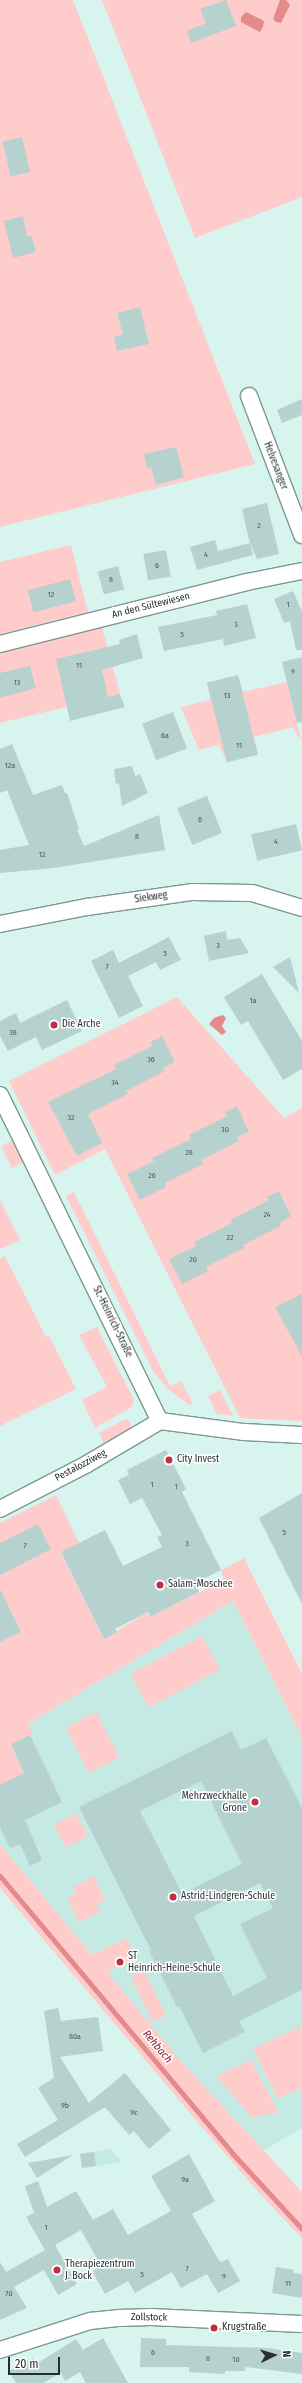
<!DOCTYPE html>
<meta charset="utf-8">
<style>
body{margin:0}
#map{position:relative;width:302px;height:2383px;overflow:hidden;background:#d7f4ef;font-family:"Fira Sans Condensed",sans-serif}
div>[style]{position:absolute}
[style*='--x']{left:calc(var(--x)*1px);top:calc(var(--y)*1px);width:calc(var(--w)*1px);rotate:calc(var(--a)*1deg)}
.built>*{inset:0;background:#c4eae3}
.green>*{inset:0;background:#fcc;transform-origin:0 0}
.water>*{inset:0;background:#e48a8d}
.stream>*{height:5px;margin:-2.5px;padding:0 2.5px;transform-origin:2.5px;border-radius:2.5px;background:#e48a8d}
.building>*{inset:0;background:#b6d2ce;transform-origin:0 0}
.roads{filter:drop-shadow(1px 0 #7c9893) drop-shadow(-1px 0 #7c9893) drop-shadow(0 1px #7c9893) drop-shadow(0 -1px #7c9893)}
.minor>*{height:16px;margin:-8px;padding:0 8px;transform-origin:8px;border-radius:8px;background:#fff}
.dots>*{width:11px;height:11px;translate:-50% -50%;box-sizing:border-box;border:2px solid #fff;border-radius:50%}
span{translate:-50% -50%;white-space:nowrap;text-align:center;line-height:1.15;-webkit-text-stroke:3px #fff;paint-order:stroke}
.number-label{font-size:8px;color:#495856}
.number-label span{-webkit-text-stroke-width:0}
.street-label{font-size:10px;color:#25302e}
.poi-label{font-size:10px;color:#25302e}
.left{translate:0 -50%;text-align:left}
.right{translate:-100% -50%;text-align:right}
.water-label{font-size:11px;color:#841b2b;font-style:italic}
.north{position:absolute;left:254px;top:2335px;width:40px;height:40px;-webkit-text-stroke:3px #fff;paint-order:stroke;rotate:85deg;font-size:11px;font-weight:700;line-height:16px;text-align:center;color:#25302e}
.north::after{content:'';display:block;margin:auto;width:14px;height:18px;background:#25302e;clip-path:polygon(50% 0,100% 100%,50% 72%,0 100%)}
.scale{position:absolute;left:8px;top:2357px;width:52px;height:18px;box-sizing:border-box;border:2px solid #25302e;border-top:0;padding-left:5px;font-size:12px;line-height:14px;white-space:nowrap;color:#25302e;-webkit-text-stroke:3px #fff;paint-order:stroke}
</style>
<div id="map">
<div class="built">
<div style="clip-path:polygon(233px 1601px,302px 1738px,302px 2128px,262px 2151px,180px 2060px,106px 1972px,127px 1939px,92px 1955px,0 1844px,0 1785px,24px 1773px,11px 1744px,28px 1724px)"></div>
<div style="clip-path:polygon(111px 2149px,122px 2162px,82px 2169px,80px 2154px)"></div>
</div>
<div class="green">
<div style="clip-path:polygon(0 0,73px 0,255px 464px,0 527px)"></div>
<div style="clip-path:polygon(102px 0,302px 0,302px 197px,195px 238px)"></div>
<div style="clip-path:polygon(71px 545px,88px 612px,0 634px,0 562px)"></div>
<div style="clip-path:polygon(102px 627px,120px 694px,0 723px,0 653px)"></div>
<div style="clip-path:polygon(238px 675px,243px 692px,287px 682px,301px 739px,297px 736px,294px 727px,254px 737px,258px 755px,227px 762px,219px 745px,199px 750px,181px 707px,211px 700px,207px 683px)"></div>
<div style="clip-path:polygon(177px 997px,284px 1118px,302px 1108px,302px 1421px,240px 1418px,105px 1149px,55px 1175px,9px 1081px)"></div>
<div style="clip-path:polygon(11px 1141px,17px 1147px,24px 1162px,12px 1168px,1px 1146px)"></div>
<div style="clip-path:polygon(74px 1192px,170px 1386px,181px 1381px,193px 1404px,190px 1405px,169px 1390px,153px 1371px,66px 1196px)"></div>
<div style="clip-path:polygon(0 1200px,20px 1240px,0 1249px)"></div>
<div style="clip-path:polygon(5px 1256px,46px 1337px,49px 1336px,76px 1389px,0 1426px,0 1259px)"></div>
<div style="clip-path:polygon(97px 1327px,134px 1400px,132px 1407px,95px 1428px,82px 1400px,107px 1387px,79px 1335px)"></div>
<div style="clip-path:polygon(220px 1390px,233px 1416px,217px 1414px,208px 1396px)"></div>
<div style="clip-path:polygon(126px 1419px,131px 1423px,131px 1429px,105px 1445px,99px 1433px)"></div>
<div style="clip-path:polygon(56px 1495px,79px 1543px,61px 1553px,104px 1639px,146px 1613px,150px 1617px,224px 1580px,221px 1570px,244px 1558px,302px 1674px,302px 1738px,233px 1601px,28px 1724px,33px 1734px,11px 1744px,24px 1773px,0 1785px,0 1523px)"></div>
<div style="left:202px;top:1636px;width:38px;height:81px;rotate:62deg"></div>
<div style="left:96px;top:1712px;width:51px;height:34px;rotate:63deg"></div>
<div style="left:76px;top:1813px;width:26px;height:25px;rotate:62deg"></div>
<div style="clip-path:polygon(0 1844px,92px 1955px,127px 1938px,136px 1958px,107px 1972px,180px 2060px,302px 2192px,302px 2238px,260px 2194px,201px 2126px,0 1888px)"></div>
<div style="clip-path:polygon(94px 1876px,105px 1900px,97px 1904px,100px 1912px,79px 1922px,67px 1898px,76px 1894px,72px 1887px)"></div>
<div style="left:144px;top:1970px;width:50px;height:15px;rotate:64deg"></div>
<div style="clip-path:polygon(299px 2027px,302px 2033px,302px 2087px,278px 2099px,253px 2049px)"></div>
<div style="clip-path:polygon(251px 2060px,278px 2112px,252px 2118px,216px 2076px)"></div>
</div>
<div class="water">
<div style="clip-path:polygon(280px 0,286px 0,290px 5px,281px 23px,276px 22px,273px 19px)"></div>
<div style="clip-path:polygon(246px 12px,264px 21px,263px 27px,260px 32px,241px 22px,241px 17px)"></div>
<div style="clip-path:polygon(223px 1015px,226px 1018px,222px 1026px,226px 1032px,222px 1035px,209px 1024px,214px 1018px)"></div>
</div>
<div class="stream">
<div style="--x:0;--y:1876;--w:363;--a:50"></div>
<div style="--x:233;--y:2154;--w:102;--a:47.4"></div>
</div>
<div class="building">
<div style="clip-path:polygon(226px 0,236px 26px,191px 43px,187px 31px,206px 23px,200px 9px)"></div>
<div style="left:22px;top:137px;width:36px;height:20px;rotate:77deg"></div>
<div style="clip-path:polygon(23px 216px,27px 237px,32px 236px,36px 252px,13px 258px,4px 221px)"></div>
<div style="clip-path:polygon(140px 307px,149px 344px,117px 351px,114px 337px,123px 334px,117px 313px)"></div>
<div style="clip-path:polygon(302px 399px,302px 415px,282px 423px,277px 410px)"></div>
<div style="clip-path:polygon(176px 447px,184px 477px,156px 485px,151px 467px,147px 468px,144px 454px)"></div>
<div style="clip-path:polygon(267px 503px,279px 554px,257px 559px,249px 540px,242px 509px)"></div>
<div style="clip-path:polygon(215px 540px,218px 551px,250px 543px,253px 555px,197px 570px,190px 547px)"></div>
<div style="left:166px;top:550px;width:27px;height:23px;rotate:80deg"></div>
<div style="left:118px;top:566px;width:24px;height:21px;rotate:75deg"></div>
<div style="left:70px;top:579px;width:23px;height:44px;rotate:75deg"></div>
<div style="clip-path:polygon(293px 591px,302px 611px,302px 650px,296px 650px,290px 621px,284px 623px,274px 599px)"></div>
<div style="clip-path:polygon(247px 604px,256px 638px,224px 646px,223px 639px,164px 651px,158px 627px,217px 615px,216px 611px)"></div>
<div style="clip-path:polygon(137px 634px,143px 658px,102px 670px,108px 697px,120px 694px,125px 707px,70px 721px,56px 659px,120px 644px,119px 640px)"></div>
<div style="clip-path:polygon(302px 657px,302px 722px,297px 723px,282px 662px)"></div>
<div style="clip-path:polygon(30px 666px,36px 688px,0 698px,0 673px)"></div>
<div style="left:238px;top:675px;width:82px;height:32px;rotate:76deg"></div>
<div style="left:173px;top:712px;width:39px;height:33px;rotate:69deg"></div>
<div style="clip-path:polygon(12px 744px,33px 795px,62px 785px,65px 793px,67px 793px,79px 829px,77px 830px,84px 846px,159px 815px,165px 850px,54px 868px,0 873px,0 850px,29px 845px,7px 790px,0 793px,0 749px)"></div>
<div style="clip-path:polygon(132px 766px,135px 776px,140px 774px,148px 793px,122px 806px,119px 783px,116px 784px,114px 769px)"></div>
<div style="left:207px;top:796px;width:40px;height:32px;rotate:68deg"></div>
<div style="left:296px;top:824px;width:27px;height:46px;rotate:77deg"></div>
<div style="clip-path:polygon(226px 931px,227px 940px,240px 938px,249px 953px,209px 961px,204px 936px)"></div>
<div style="clip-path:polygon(169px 937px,181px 960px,160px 970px,156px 962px,128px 976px,143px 1006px,119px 1018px,91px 961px,113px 950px,119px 963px)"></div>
<div style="clip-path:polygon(290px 957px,299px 993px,273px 967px)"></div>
<div style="clip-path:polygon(262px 974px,302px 1041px,302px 1069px,283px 1080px,248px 1021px,241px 1025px,224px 997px)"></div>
<div style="clip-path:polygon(67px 1000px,82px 1031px,42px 1050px,36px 1037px,8px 1051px,0 1036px,0 1021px,16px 1013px,20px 1023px)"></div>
<div style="clip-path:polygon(162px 1036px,175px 1062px,163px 1068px,165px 1071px,126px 1091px,128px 1094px,88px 1114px,102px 1143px,77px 1156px,48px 1102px,116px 1069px,114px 1065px,152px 1046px,151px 1042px)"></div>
<div style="clip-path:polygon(237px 1106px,249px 1132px,237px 1137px,239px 1141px,201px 1160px,203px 1164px,165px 1183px,166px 1187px,140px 1200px,127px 1174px,154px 1161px,152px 1158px,191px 1139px,189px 1135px,227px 1116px,225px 1112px)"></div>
<div style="clip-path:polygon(279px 1191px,291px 1216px,280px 1223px,281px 1226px,243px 1245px,244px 1248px,206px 1267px,208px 1271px,182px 1284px,169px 1259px,196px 1246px,194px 1242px,232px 1223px,230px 1220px,269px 1200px,267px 1197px)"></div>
<div style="clip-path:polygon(302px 1294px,302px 1356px,275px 1307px)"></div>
<div style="clip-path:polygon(166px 1450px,186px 1489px,182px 1492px,221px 1570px,195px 1583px,199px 1592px,150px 1617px,148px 1612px,115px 1629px,117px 1632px,104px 1639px,61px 1552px,105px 1530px,123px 1566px,162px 1547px,157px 1537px,162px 1535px,142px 1498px,130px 1504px,118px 1480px,129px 1475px,127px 1470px)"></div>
<div style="clip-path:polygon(302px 1493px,302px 1604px,259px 1518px)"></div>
<div style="clip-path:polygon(38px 1524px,51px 1549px,0 1575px,0 1543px)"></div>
<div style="clip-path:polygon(0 1589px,21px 1632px,0 1642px)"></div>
<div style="clip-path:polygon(evenodd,232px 1731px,241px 1750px,266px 1738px,302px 1808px,302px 1990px,239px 2021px,245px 2032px,203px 2053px,179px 2006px,177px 2007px,149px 1951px,151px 1950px,79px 1807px,232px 1731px,201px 1781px,242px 1864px,182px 1894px,140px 1811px,201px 1781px,232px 1731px,260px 1883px,273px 1908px,240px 1924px,267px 1978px,233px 1996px,194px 1916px,260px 1883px)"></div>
<div style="clip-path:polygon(30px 1735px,62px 1802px,25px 1820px,42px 1860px,30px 1866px,20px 1844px,10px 1848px,0 1827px,0 1785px,24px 1773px,11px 1744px)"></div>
<div style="clip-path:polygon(58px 2008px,61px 2021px,98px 2017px,103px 2051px,60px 2057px,89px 2103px,125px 2073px,171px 2130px,149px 2149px,134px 2131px,129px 2135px,105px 2107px,25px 2157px,17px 2144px,58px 2120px,38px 2088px,54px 2078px,44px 2011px)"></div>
<div style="left:94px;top:2152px;width:14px;height:14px;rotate:82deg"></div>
<div style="clip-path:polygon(189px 2154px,215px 2201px,192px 2214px,218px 2259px,221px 2262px,228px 2259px,240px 2281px,218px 2293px,207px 2274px,181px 2288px,172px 2272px,135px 2293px,128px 2281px,105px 2294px,92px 2271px,101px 2266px,81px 2230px,55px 2245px,77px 2284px,58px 2295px,44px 2270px,14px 2287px,27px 2308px,0 2320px,0 2262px,6px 2272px,45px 2250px,26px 2217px,34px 2213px,25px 2186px,38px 2181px,47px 2207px,76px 2191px,93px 2220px,113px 2209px,128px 2235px,171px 2211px,151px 2176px)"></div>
<div style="clip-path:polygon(73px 2155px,37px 2178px,28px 2163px)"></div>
<div style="clip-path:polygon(276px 2267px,294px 2270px,293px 2273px,302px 2274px,302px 2298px,272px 2293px)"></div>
<div style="clip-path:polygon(103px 2338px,128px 2383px,86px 2383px,80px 2372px,65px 2381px,61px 2373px,43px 2383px,16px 2383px,9px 2371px,33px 2358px,36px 2364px,76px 2339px,83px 2350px)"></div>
<div style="clip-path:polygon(141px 2338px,166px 2339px,166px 2345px,268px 2348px,302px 2353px,302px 2374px,245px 2367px,245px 2371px,225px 2371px,225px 2374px,189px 2372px,189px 2367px,140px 2367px)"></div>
</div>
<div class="roads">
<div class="minor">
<div style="--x:249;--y:396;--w:149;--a:69.1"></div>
<div style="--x:0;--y:644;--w:255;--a:-14.1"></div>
<div style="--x:247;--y:582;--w:56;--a:-11.3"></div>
<div style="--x:0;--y:924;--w:89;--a:-11.1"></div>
<div style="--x:87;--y:907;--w:107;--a:-8.1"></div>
<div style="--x:193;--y:892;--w:59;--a:1"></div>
<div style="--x:252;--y:893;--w:52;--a:16.7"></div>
<div style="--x:0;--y:1095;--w:363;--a:63.9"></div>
<div style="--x:160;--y:1421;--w:85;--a:7.5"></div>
<div style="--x:244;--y:1432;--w:58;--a:3"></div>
<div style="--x:0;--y:1509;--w:98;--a:-27.3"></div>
<div style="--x:87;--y:1464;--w:85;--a:-30.5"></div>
<div style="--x:0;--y:2350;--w:95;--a:-17.9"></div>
<div style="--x:90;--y:2321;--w:30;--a:-6"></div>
<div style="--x:120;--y:2318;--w:31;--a:-2"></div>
<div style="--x:151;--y:2317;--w:151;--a:2.7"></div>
</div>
</div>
<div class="dots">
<div style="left:54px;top:1025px;background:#bf2f44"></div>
<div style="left:169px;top:1460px;background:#bf2f44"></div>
<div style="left:160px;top:1585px;background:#bf2f44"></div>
<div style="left:255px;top:1802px;background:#bf2f44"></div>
<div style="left:173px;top:1897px;background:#bf2f44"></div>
<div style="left:120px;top:1962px;background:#bf2f44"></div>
<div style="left:57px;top:2270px;background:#bf2f44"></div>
<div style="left:214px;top:2328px;background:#bf2f44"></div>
</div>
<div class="number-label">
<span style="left:259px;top:526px">2</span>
<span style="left:206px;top:555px">4</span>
<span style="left:157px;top:566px">6</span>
<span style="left:111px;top:580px">8</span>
<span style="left:51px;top:595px">12</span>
<span style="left:288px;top:605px">1</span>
<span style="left:236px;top:625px">3</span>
<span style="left:182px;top:635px">5</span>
<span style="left:79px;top:666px">11</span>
<span style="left:293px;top:672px">9</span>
<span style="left:17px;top:683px">13</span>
<span style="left:227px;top:696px">13</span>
<span style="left:165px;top:736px">6a</span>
<span style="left:239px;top:746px">11</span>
<span style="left:10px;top:766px">12a</span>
<span style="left:200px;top:820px">6</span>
<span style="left:137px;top:837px">8</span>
<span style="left:276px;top:842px">4</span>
<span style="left:42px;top:855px">12</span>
<span style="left:218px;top:946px">3</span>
<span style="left:165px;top:954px">5</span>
<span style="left:107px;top:967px">7</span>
<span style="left:253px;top:1001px">1a</span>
<span style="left:13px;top:1033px">38</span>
<span style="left:151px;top:1060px">36</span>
<span style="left:115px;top:1083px">34</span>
<span style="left:71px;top:1118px">32</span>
<span style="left:225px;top:1130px">30</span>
<span style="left:189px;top:1153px">28</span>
<span style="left:152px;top:1176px">26</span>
<span style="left:267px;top:1215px">24</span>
<span style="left:230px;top:1238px">22</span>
<span style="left:193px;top:1260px">20</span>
<span style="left:152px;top:1485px">1</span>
<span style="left:176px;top:1487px">1</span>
<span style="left:284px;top:1533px">5</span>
<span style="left:187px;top:1544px">3</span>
<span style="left:25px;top:1546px">7</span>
<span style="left:75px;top:2037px">80a</span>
<span style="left:65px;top:2106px">9b</span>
<span style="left:134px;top:2113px">9c</span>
<span style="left:185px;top:2180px">9a</span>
<span style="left:46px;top:2228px">1</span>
<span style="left:187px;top:2269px">7</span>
<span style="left:142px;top:2275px">5</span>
<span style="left:224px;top:2277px">9</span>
<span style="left:288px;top:2284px">11</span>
<span style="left:9px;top:2294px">70</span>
<span style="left:153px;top:2353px">6</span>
<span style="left:208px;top:2359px">8</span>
<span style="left:236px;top:2360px">10</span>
</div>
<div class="street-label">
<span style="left:275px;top:466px;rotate:69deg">Helvesanger</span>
<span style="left:151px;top:606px;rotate:-14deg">An den Sültewiesen</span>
<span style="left:151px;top:898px;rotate:-8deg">Siekweg</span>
<span style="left:112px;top:1322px;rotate:64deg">St.-Heinrich-Straße</span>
<span style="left:81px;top:1466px;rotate:-28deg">Pestalozziweg</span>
<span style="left:149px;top:2318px;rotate:1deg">Zollstock</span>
</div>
<div class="poi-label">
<span class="left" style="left:62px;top:1025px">Die Arche</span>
<span class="left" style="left:177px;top:1460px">City Invest</span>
<span class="left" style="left:168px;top:1585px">Salam-Moschee</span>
<span class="right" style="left:247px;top:1802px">Mehrzweckhalle<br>Grone</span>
<span class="left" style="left:181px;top:1897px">Astrid-Lindgren-Schule</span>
<span class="left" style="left:128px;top:1962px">ST<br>Heinrich-Heine-Schule</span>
<span class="left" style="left:65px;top:2270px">Therapiezentrum<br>J. Bock</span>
<span class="left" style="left:222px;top:2328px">Krugstraße</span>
</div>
<div class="water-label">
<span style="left:157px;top:2047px;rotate:50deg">Rehbach</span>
</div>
<div class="north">N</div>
<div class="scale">20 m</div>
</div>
